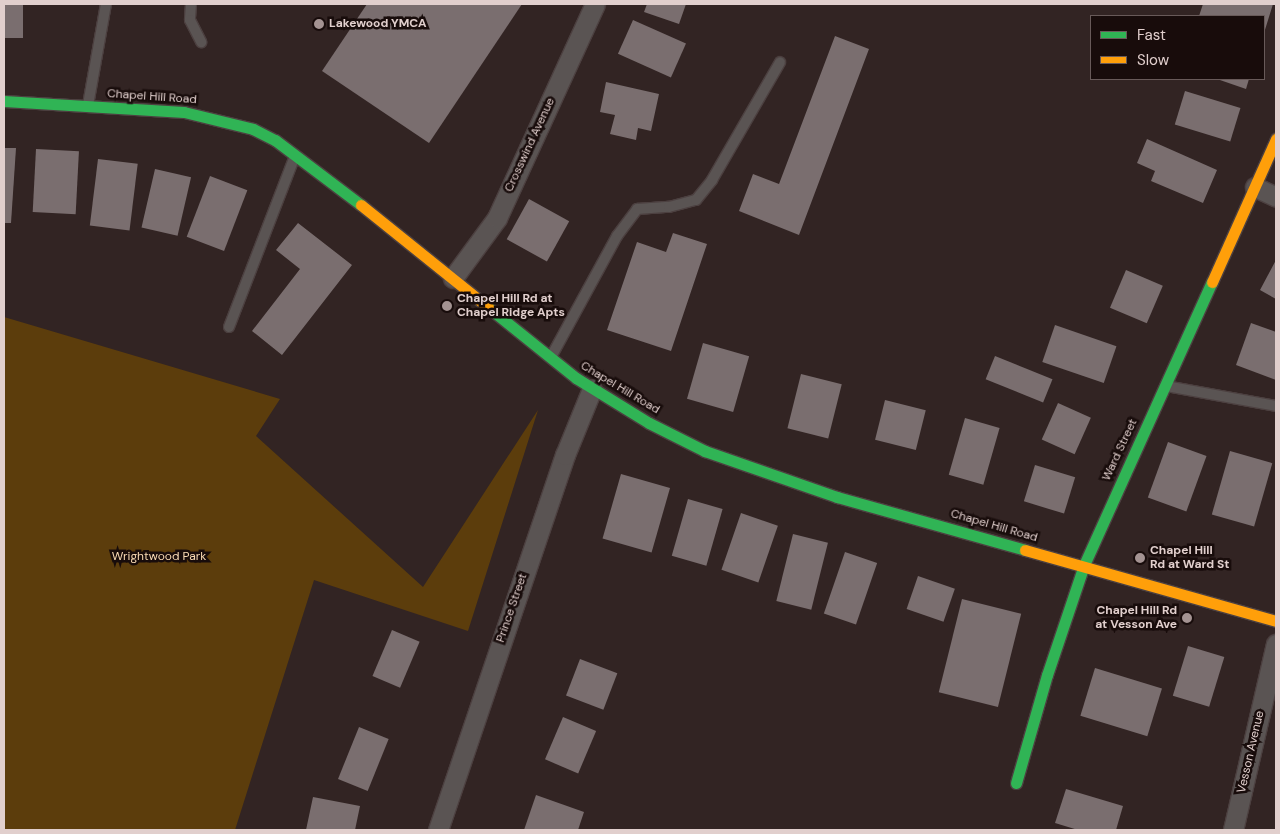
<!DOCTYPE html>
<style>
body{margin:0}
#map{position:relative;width:1280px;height:834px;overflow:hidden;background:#322423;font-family:"DM Sans",sans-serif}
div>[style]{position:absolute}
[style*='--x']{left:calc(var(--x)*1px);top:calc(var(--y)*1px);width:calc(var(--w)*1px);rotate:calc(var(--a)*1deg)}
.green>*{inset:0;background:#5c3d0c}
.building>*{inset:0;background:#7a6e6f;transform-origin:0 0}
.roads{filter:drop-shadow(1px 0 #4c4040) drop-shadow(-1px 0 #4c4040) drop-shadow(0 1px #4c4040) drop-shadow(0 -1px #4c4040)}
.lane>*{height:10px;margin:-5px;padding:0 5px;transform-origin:5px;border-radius:5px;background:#5a5453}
.street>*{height:19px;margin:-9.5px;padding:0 9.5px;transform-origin:9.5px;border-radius:9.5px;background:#5a5453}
.fast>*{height:11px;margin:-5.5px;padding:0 5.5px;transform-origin:5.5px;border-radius:5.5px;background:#30b455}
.slow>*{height:11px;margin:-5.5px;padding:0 5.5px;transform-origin:5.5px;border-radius:5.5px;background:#ff9f0a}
.dots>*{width:14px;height:14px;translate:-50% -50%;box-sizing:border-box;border:2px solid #180c0b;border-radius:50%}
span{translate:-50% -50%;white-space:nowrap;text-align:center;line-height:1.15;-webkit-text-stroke:5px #180c0b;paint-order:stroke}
.poi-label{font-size:12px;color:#e1cfcd;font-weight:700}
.left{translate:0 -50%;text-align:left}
.right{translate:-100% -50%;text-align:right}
.street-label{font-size:12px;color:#e1cfcd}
.park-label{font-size:12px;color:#f9dab4}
.frame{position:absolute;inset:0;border:5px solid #e1cfcd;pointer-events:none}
.legend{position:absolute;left:1090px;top:15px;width:175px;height:65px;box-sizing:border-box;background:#180c0b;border:1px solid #685a59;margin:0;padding:6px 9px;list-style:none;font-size:15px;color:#e1cfcd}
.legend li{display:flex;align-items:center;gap:10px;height:25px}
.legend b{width:25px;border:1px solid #685a59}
</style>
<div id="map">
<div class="green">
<div style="clip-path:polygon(4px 317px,280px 399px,256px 436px,423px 587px,538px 410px,468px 631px,314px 580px,235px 830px,4px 830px)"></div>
</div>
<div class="building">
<div style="left:4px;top:4px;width:19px;height:34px"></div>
<div style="clip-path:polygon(367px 4px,522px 4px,429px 143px,322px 71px)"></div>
<div style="clip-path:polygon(647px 4px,686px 4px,679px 24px,644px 12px)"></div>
<div style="clip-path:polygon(1203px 4px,1273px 4px,1264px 33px,1264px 16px,1199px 16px)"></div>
<div style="left:633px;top:20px;width:58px;height:37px;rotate:24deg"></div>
<div style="clip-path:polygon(835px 36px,869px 49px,799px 235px,739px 211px,753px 174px,779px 184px)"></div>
<div style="clip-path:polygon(1217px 79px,1249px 79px,1246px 89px)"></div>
<div style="clip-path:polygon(606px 82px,659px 94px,651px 131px,638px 128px,636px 140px,610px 134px,615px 115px,600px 112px)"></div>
<div style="left:1185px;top:91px;width:58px;height:35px;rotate:17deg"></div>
<div style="clip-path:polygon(1147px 139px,1217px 170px,1203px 203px,1151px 181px,1155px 171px,1137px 163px)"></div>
<div style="clip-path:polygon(4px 148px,16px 148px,11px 223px,4px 223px)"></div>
<div style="left:36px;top:149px;width:43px;height:63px;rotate:3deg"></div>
<div style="left:98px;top:159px;width:40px;height:67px;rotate:7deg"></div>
<div style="left:155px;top:169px;width:37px;height:60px;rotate:13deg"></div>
<div style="left:210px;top:176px;width:40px;height:65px;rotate:21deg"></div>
<div style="left:529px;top:199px;width:46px;height:46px;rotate:29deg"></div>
<div style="clip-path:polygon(298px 223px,352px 265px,282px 355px,252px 331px,300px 269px,276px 250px)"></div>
<div style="clip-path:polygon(673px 233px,707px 244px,671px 351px,607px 330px,637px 242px,666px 252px)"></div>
<div style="clip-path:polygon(1276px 260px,1276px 299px,1260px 290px)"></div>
<div style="left:1126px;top:270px;width:40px;height:41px;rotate:23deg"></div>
<div style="clip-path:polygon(1251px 323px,1276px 332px,1276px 380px,1236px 365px)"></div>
<div style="left:1055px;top:325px;width:65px;height:39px;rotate:19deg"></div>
<div style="left:703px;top:343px;width:48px;height:58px;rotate:16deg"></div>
<div style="left:995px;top:356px;width:62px;height:25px;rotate:22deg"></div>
<div style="left:801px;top:374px;width:42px;height:56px;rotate:14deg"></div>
<div style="left:885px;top:400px;width:42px;height:41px;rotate:14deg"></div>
<div style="left:1058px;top:403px;width:36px;height:40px;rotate:24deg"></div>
<div style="left:965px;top:418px;width:36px;height:59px;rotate:16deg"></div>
<div style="left:1168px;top:442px;width:41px;height:59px;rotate:20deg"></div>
<div style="left:1230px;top:451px;width:44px;height:66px;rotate:16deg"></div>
<div style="left:1035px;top:465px;width:42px;height:38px;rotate:17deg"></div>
<div style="left:621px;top:474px;width:51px;height:67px;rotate:16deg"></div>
<div style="left:688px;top:499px;width:36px;height:59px;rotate:16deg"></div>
<div style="left:741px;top:513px;width:39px;height:60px;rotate:19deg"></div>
<div style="left:793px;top:534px;width:36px;height:69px;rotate:14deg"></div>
<div style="left:845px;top:552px;width:34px;height:65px;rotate:19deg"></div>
<div style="left:918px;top:576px;width:39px;height:35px;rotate:19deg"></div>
<div style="left:962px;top:599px;width:61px;height:96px;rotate:14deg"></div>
<div style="left:392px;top:630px;width:30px;height:50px;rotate:23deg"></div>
<div style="left:1188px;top:646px;width:38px;height:52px;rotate:17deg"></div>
<div style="left:580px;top:659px;width:40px;height:39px;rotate:21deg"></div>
<div style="left:1095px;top:668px;width:70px;height:50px;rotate:17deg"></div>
<div style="left:563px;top:717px;width:36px;height:46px;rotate:23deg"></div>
<div style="left:359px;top:727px;width:32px;height:56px;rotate:22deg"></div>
<div style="clip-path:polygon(1066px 789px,1123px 806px,1116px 830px,1078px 830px,1055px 823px)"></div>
<div style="clip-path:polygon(536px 795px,584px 812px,578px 830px,524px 830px)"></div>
<div style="clip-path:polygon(313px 797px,360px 806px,355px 830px,306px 830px)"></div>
</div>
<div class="roads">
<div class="lane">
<div style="--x:191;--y:4;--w:16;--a:94"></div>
<div style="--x:190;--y:20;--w:25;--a:63"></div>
<div style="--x:88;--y:105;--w:103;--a:-79.9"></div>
<div style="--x:229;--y:327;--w:183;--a:-68.9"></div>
<div style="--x:551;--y:357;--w:138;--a:-61.4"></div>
<div style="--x:617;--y:236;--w:34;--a:-53"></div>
<div style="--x:637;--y:209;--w:32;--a:-4"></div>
<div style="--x:669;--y:207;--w:28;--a:-15"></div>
<div style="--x:696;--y:200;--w:26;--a:-51"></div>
<div style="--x:712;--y:180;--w:136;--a:-60"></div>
<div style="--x:1166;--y:386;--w:112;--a:10.3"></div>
</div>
<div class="street">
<div style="--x:1255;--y:187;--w:23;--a:25"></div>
<div style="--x:453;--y:278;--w:74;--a:-53.7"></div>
<div style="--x:497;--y:218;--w:235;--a:-65.4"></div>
<div style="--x:438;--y:830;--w:396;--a:-71.3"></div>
<div style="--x:565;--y:455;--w:71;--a:-67.8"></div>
<div style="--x:1233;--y:830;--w:191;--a:-77"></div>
</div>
<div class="fast">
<div style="--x:4;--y:101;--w:180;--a:3.5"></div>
<div style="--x:184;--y:112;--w:71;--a:13.8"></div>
<div style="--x:253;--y:129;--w:25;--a:27"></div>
<div style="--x:275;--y:140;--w:108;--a:37.1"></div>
<div style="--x:489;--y:308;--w:112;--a:38.8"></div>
<div style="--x:576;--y:378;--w:86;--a:31.7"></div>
<div style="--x:649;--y:423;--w:63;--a:26.6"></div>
<div style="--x:705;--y:451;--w:140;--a:19.2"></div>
<div style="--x:837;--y:497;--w:195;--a:15.7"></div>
<div style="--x:1016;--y:783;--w:112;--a:-74"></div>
<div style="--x:1047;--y:675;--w:116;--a:-71.4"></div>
<div style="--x:1084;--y:565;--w:311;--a:-65.7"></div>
</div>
<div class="slow">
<div style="--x:361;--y:205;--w:164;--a:38.8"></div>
<div style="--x:1212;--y:282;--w:157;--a:-65.9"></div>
<div style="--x:1025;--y:550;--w:261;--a:15.8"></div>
</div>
</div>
<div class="dots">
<div style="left:319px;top:24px;background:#a49392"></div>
<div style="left:447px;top:306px;background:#a49392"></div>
<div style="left:1140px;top:558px;background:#a49392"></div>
<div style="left:1187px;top:618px;background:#a49392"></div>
</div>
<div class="poi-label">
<span class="left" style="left:329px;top:24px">Lakewood YMCA</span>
<span class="left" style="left:457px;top:306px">Chapel Hill Rd at<br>Chapel Ridge Apts</span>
<span class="left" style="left:1150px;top:558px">Chapel Hill<br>Rd at Ward St</span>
<span class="right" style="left:1177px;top:618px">Chapel Hill Rd<br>at Vesson Ave</span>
</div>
<div class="street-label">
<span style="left:152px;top:97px;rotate:4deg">Chapel Hill Road</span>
<span style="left:530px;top:145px;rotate:-65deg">Crosswind Avenue</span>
<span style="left:620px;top:388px;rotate:31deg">Chapel Hill Road</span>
<span style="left:1120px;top:450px;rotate:-65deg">Ward Street</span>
<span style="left:994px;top:526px;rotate:16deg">Chapel Hill Road</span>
<span style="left:512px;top:608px;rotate:-71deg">Prince Street</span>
<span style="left:1251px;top:752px;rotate:-77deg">Vesson Avenue</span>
</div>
<div class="park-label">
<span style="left:159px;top:557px">Wrightwood Park</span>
</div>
<div class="frame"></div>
<ul class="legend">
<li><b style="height:6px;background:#30b455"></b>Fast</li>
<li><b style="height:6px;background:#ff9f0a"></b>Slow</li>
</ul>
</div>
